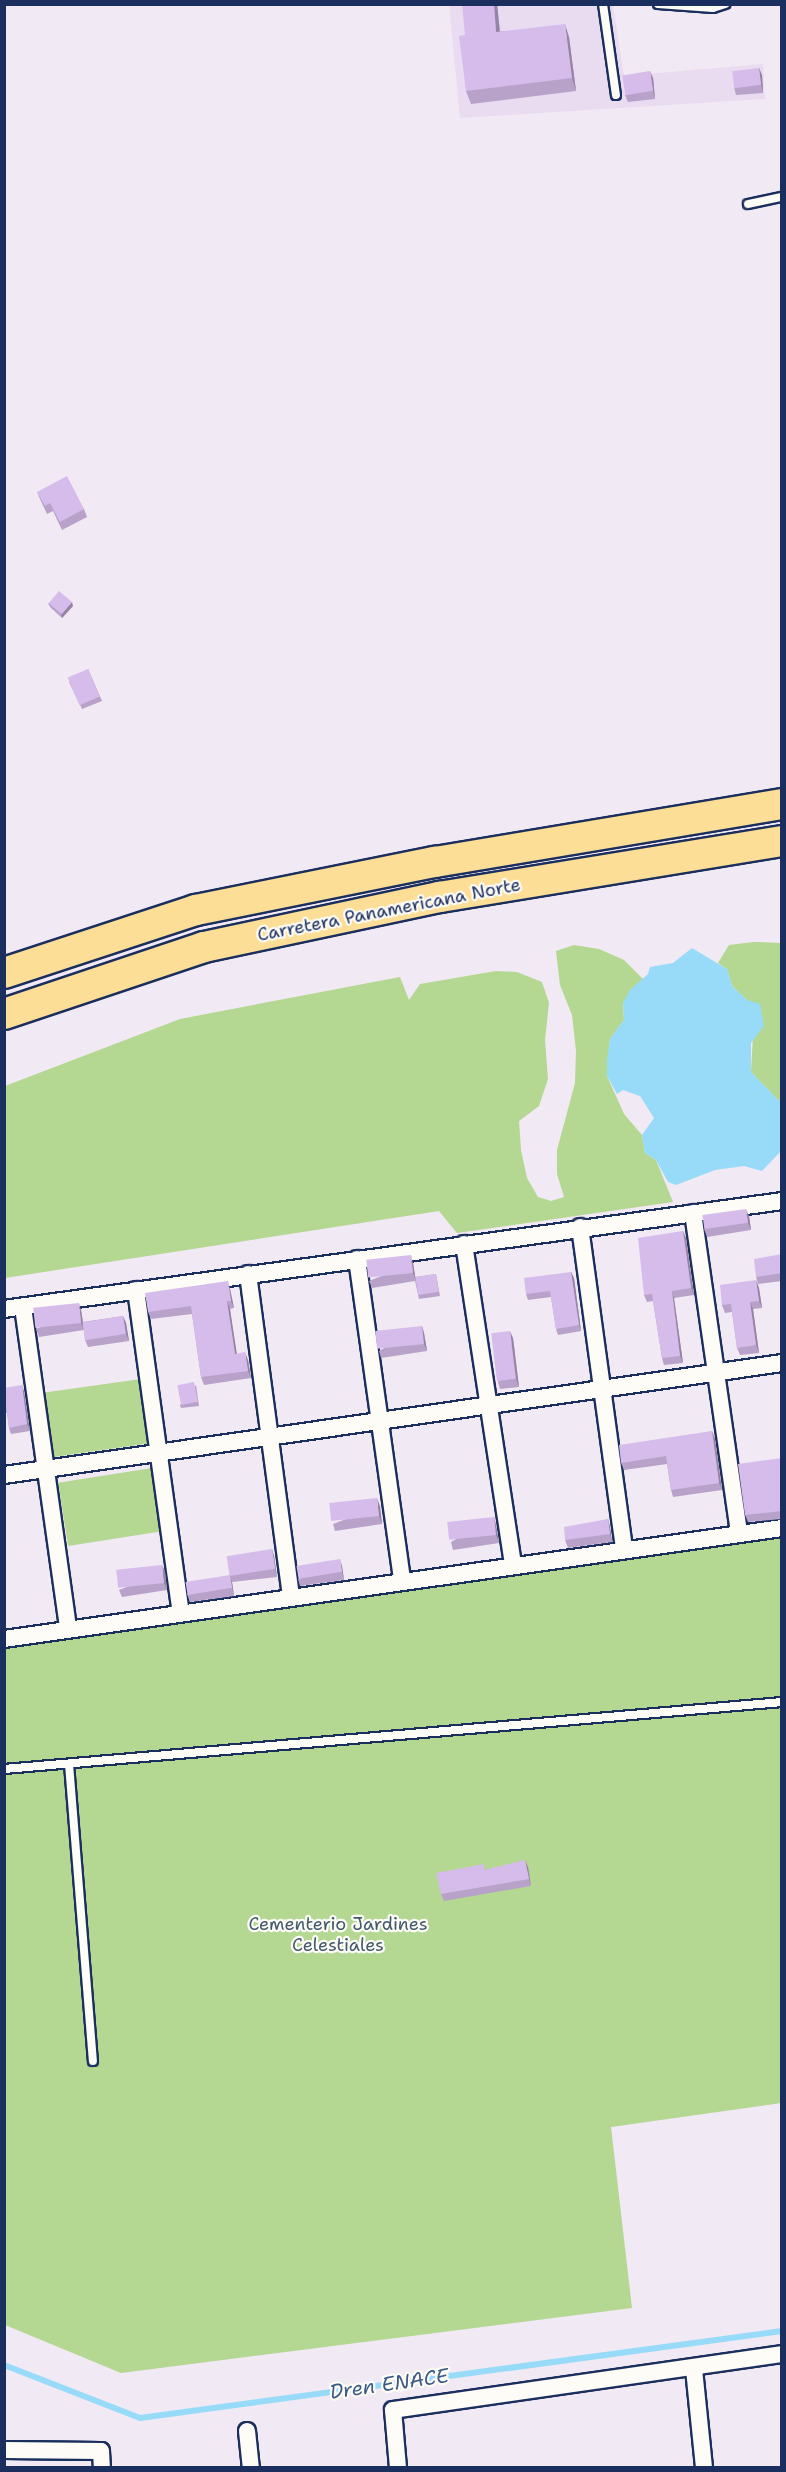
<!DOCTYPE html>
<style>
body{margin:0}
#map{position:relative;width:786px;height:2472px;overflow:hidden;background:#f1e9f3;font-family:"Shantell Sans",sans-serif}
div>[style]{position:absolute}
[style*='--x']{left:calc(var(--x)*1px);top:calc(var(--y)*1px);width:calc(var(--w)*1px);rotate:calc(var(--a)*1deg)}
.built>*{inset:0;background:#e9dcf1}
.green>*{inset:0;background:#b4d791;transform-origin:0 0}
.water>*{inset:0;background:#97dbf9}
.stream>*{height:6px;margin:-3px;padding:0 3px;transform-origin:3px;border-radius:3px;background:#97dbf9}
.roads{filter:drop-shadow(2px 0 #1b2f5e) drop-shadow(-2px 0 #1b2f5e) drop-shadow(0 2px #1b2f5e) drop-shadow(0 -2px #1b2f5e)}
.service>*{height:8px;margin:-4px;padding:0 4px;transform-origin:4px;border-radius:4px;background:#fdfcf7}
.minor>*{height:16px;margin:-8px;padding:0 8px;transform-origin:8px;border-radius:8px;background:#fdfcf7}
.motorway>*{height:30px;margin:-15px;padding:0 15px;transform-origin:15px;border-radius:15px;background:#fcde96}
.wall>*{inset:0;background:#b8a2ca}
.shaded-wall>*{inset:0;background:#9684a4}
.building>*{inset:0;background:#d6bceb;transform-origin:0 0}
span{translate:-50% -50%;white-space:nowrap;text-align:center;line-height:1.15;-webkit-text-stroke:4.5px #fdfcf7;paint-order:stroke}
.street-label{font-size:18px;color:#1b2f5e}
.park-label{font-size:18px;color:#41596b}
.water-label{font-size:20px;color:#3a5a85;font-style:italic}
.frame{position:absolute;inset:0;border:6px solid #1b2f5e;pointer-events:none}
</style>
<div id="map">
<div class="built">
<div style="clip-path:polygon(449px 5px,613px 5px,624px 76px,763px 64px,765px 99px,460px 118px)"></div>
</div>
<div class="green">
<div style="clip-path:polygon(754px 942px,781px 943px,781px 1103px,751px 1072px,753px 1035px,747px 1000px,732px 986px,727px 969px,718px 963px,729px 945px)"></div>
<div style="clip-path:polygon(574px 945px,599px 949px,624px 960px,643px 979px,623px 1003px,624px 1020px,610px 1039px,607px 1076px,624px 1114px,642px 1135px,645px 1153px,656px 1160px,673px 1202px,457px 1233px,439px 1211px,5px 1278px,5px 1086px,180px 1019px,400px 977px,409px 1000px,420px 984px,496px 971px,517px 972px,542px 982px,549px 1003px,545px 1040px,548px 1079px,539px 1106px,519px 1121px,521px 1150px,527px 1178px,538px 1197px,551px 1201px,564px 1197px,557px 1174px,557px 1150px,575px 1083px,576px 1051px,572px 1015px,560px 985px,556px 951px)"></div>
<div style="left:141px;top:1379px;width:65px;height:99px;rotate:82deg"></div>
<div style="left:152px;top:1468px;width:64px;height:95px;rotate:81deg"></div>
<div style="clip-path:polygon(781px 1535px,781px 2103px,611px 2127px,632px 2308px,121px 2373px,5px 2325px,4px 1648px)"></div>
</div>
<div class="water">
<div style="clip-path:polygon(692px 948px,727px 969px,732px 986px,747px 1000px,760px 1004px,764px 1026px,751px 1043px,751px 1072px,781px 1103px,781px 1151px,762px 1171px,744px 1166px,715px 1170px,676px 1185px,668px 1182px,656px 1160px,645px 1153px,642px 1135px,654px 1118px,640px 1096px,623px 1090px,617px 1094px,607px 1076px,607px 1060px,610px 1039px,624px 1020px,623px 1003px,630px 990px,648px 974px,650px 967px,673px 963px)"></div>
</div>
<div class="stream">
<div style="--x:4;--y:2365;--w:146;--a:21.3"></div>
<div style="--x:140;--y:2418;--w:648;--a:-7.72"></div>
</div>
<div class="roads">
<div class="service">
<div style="--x:603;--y:4;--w:92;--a:81.9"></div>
<div style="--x:658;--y:4;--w:55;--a:4.2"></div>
<div style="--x:713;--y:8;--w:13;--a:-18"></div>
<div style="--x:748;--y:204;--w:35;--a:-12"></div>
<div style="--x:69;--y:1764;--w:298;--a:85.4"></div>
<div style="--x:4;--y:1769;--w:781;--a:-4.92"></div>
</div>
<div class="minor">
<div style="--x:693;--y:1213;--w:324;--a:81.8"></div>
<div style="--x:580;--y:1227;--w:326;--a:82.2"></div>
<div style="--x:464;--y:1244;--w:325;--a:81.3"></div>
<div style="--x:357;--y:1259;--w:325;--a:82"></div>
<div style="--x:248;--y:1274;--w:326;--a:82.4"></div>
<div style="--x:136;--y:1290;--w:326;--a:82.1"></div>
<div style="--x:23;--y:1307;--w:325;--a:82"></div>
<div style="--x:4;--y:1309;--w:785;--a:-7.9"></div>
<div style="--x:4;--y:1475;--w:786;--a:-8.19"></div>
<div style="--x:4;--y:1639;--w:786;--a:-8.12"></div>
<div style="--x:694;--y:2369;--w:100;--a:84.2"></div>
<div style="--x:247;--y:2431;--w:37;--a:84"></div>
<div style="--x:4;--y:2450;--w:97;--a:0.6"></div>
<div style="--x:101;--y:2451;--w:17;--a:87"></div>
<div style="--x:398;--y:2468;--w:58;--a:-94.9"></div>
<div style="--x:393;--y:2410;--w:393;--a:-8.2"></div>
</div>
<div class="motorway">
<div style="--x:4;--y:973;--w:202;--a:-18.2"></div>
<div style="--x:196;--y:910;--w:244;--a:-11.4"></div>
<div style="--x:435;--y:862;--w:352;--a:-9.5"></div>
<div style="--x:4;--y:1014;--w:211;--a:-18.5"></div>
<div style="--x:204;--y:947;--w:241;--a:-12"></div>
<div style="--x:440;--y:897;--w:347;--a:-9.3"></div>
</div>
</div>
<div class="wall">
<div style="clip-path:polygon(497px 4px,500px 31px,569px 37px,576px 91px,471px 104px,466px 91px,465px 35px)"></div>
<div style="clip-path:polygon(759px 68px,762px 75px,763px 93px,736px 95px,734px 87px)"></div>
<div style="clip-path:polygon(653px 78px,655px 99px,628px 102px,625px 95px)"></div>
<div style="clip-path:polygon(37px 492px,84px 509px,87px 517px,62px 530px,53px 511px,47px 514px,40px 499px)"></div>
<div style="clip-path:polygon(48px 603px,73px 606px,62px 618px,50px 607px)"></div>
<div style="clip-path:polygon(88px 669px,102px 701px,82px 709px,69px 682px)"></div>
<div style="clip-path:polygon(749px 1216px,751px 1230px,707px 1237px,704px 1229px)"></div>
<div style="clip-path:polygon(683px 1231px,686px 1238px,694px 1295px,674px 1298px,683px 1363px,664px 1365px,662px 1358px,653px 1301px,647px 1302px,644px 1295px)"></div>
<div style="clip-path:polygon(782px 1254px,782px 1281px,758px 1284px,756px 1277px)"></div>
<div style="clip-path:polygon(413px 1263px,415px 1277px,436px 1274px,440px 1296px,419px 1299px,415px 1281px,372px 1288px,369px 1281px)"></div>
<div style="clip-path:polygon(571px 1272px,574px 1278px,581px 1331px,558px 1335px,556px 1329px,551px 1297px,528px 1300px,526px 1294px)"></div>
<div style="clip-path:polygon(756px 1280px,759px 1288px,762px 1308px,753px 1309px,759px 1353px,740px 1355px,737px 1348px,732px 1312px,725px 1313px,722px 1305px)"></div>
<div style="clip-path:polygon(230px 1289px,234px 1308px,230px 1309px,236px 1354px,248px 1360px,251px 1378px,204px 1385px,201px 1377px,192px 1314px,151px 1319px,148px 1312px)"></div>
<div style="clip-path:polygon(81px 1310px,83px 1322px,123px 1316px,126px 1323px,129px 1341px,88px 1347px,85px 1340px,84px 1330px,39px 1337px,36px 1329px)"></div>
<div style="clip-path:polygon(422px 1326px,424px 1333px,427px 1351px,381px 1358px,379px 1351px)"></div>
<div style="clip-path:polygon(513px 1338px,519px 1387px,500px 1389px,498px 1382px)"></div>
<div style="clip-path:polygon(196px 1385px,199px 1406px,181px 1408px,180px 1405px)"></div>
<div style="clip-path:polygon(4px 1388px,24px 1391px,30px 1431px,11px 1434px,9px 1428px,7px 1413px,4px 1413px)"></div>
<div style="clip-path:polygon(712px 1431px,715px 1439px,722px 1490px,673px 1497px,671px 1490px,667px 1464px,624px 1470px,621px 1463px)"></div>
<div style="clip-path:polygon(782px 1458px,782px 1519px,748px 1522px,745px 1515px)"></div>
<div style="clip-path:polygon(380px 1506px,382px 1524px,335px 1531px,333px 1524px)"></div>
<div style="clip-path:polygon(494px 1517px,496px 1525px,499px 1543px,453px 1550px,451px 1542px)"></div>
<div style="clip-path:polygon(608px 1519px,610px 1527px,612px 1542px,568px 1548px,565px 1540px)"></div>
<div style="clip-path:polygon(272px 1549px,274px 1556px,277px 1577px,232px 1582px,234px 1596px,190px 1602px,187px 1594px,230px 1575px)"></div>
<div style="clip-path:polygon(342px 1566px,344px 1580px,300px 1586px,298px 1579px)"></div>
<div style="clip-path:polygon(165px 1572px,167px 1590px,122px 1597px,119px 1590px)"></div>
<div style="clip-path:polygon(528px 1867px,531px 1886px,444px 1901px,441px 1894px,486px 1869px)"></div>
</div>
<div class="shaded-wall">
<div style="clip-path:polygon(494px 4px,497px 4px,501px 44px,496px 32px)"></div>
<div style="clip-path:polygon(565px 24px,569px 37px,576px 91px,572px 78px)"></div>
<div style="clip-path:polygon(759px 68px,762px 75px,763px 93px,761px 85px)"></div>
<div style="clip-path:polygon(650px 71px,653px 78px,655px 99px,653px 91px)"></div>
<div style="clip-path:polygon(72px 602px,73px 606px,62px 618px,61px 614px)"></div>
<div style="clip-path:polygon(746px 1209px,749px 1216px,751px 1230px,748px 1223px)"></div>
<div style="clip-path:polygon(683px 1231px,686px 1238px,694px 1295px,691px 1288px)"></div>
<div style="clip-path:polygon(411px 1255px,413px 1263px,416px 1281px,413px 1273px)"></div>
<div style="clip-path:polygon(571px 1272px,574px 1278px,581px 1331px,579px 1325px)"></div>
<div style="clip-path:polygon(756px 1280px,759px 1288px,762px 1308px,759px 1301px)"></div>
<div style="clip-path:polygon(228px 1281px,230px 1289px,234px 1308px,231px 1301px)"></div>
<div style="clip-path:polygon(672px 1291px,674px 1298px,683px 1363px,680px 1356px)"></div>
<div style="clip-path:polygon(227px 1301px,230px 1309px,238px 1361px,235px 1354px)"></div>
<div style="clip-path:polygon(750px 1302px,753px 1309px,759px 1353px,756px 1345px)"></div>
<div style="clip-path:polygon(79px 1303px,81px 1310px,84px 1330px,81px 1323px)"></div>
<div style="clip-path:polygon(123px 1316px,126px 1323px,129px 1341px,126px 1334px)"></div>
<div style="clip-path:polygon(422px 1326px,424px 1333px,427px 1351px,424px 1344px)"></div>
<div style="clip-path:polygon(510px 1331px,513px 1338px,519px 1387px,516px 1379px)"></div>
<div style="clip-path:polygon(245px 1352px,248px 1360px,251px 1378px,248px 1371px)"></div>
<div style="clip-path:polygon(22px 1385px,24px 1391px,30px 1431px,27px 1424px)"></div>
<div style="clip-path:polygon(712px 1431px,715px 1439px,722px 1490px,719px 1483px)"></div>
<div style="clip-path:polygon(377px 1498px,380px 1506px,382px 1524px,379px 1516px)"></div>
<div style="clip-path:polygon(494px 1517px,496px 1525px,499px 1543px,496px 1535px)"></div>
<div style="clip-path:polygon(608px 1519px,610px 1527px,612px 1542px,610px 1534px)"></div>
<div style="clip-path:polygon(272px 1549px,274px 1556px,277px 1577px,275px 1569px)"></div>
<div style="clip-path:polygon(340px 1559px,342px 1566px,344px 1580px,342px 1572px)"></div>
<div style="clip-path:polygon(162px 1565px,165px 1572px,167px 1590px,164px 1583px)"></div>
<div style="clip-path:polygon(230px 1575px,232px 1582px,234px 1596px,232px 1588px)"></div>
<div style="clip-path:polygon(525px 1860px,528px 1867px,531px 1886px,529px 1879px)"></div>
</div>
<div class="building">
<div style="clip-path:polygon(462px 4px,494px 4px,496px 32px,565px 24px,572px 78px,466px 91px,459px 36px,465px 35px)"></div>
<div style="left:759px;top:68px;width:17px;height:27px;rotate:83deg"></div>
<div style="left:650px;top:71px;width:20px;height:28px;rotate:81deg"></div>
<div style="clip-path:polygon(67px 476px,84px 509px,60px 522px,50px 503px,45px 506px,37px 492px)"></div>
<div style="left:59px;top:591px;width:17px;height:16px;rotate:40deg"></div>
<div style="left:88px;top:669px;width:30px;height:22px;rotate:67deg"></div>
<div style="left:746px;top:1209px;width:14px;height:44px;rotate:82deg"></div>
<div style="clip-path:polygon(683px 1231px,691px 1288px,672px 1291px,680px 1356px,662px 1358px,652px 1294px,644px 1295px,638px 1238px)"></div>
<div style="clip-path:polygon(782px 1254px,782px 1273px,756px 1277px,754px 1259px)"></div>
<div style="left:411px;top:1255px;width:18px;height:45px;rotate:84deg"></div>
<div style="clip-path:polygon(571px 1272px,579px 1325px,556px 1329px,550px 1291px,526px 1294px,524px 1278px)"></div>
<div style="left:436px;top:1274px;width:18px;height:21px;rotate:81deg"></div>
<div style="clip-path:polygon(756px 1280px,759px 1301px,750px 1302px,756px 1345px,737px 1348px,731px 1304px,722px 1305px,720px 1285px)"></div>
<div style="clip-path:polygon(228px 1281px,231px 1301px,227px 1301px,235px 1354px,245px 1352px,248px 1371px,201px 1377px,191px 1306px,148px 1312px,145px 1293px)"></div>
<div style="left:79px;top:1303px;width:20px;height:46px;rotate:84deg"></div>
<div style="left:123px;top:1316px;width:18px;height:41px;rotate:81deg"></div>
<div style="left:422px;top:1326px;width:18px;height:47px;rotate:84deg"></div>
<div style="left:510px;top:1331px;width:48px;height:19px;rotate:83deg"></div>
<div style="left:194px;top:1382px;width:20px;height:17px;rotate:79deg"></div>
<div style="clip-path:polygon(22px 1385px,27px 1424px,9px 1428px,6px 1406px,4px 1407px,4px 1388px)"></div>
<div style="clip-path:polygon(712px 1431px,719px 1483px,671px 1490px,666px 1456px,621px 1463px,619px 1445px)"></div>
<div style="clip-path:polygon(782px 1458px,782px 1511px,745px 1515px,738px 1464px)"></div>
<div style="left:377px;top:1498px;width:18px;height:48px;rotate:84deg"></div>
<div style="left:494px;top:1517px;width:18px;height:47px;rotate:84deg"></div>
<div style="clip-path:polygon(608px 1519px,610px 1534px,565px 1540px,564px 1527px)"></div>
<div style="left:272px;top:1549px;width:20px;height:46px;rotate:81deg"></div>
<div style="left:340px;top:1559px;width:13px;height:44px;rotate:81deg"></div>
<div style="left:162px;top:1565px;width:18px;height:46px;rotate:84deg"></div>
<div style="left:230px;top:1575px;width:13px;height:45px;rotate:81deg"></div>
<div style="clip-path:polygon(525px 1860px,529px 1879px,441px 1894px,436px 1873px,484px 1864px,484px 1870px)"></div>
</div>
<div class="street-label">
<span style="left:389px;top:910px;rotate:-11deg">Carretera Panamericana Norte</span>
</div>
<div class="park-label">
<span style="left:338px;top:1935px">Cementerio Jardines<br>Celestiales</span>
</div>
<div class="water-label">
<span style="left:389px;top:2384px;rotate:-8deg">Dren ENACE</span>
</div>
<div class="frame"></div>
</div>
